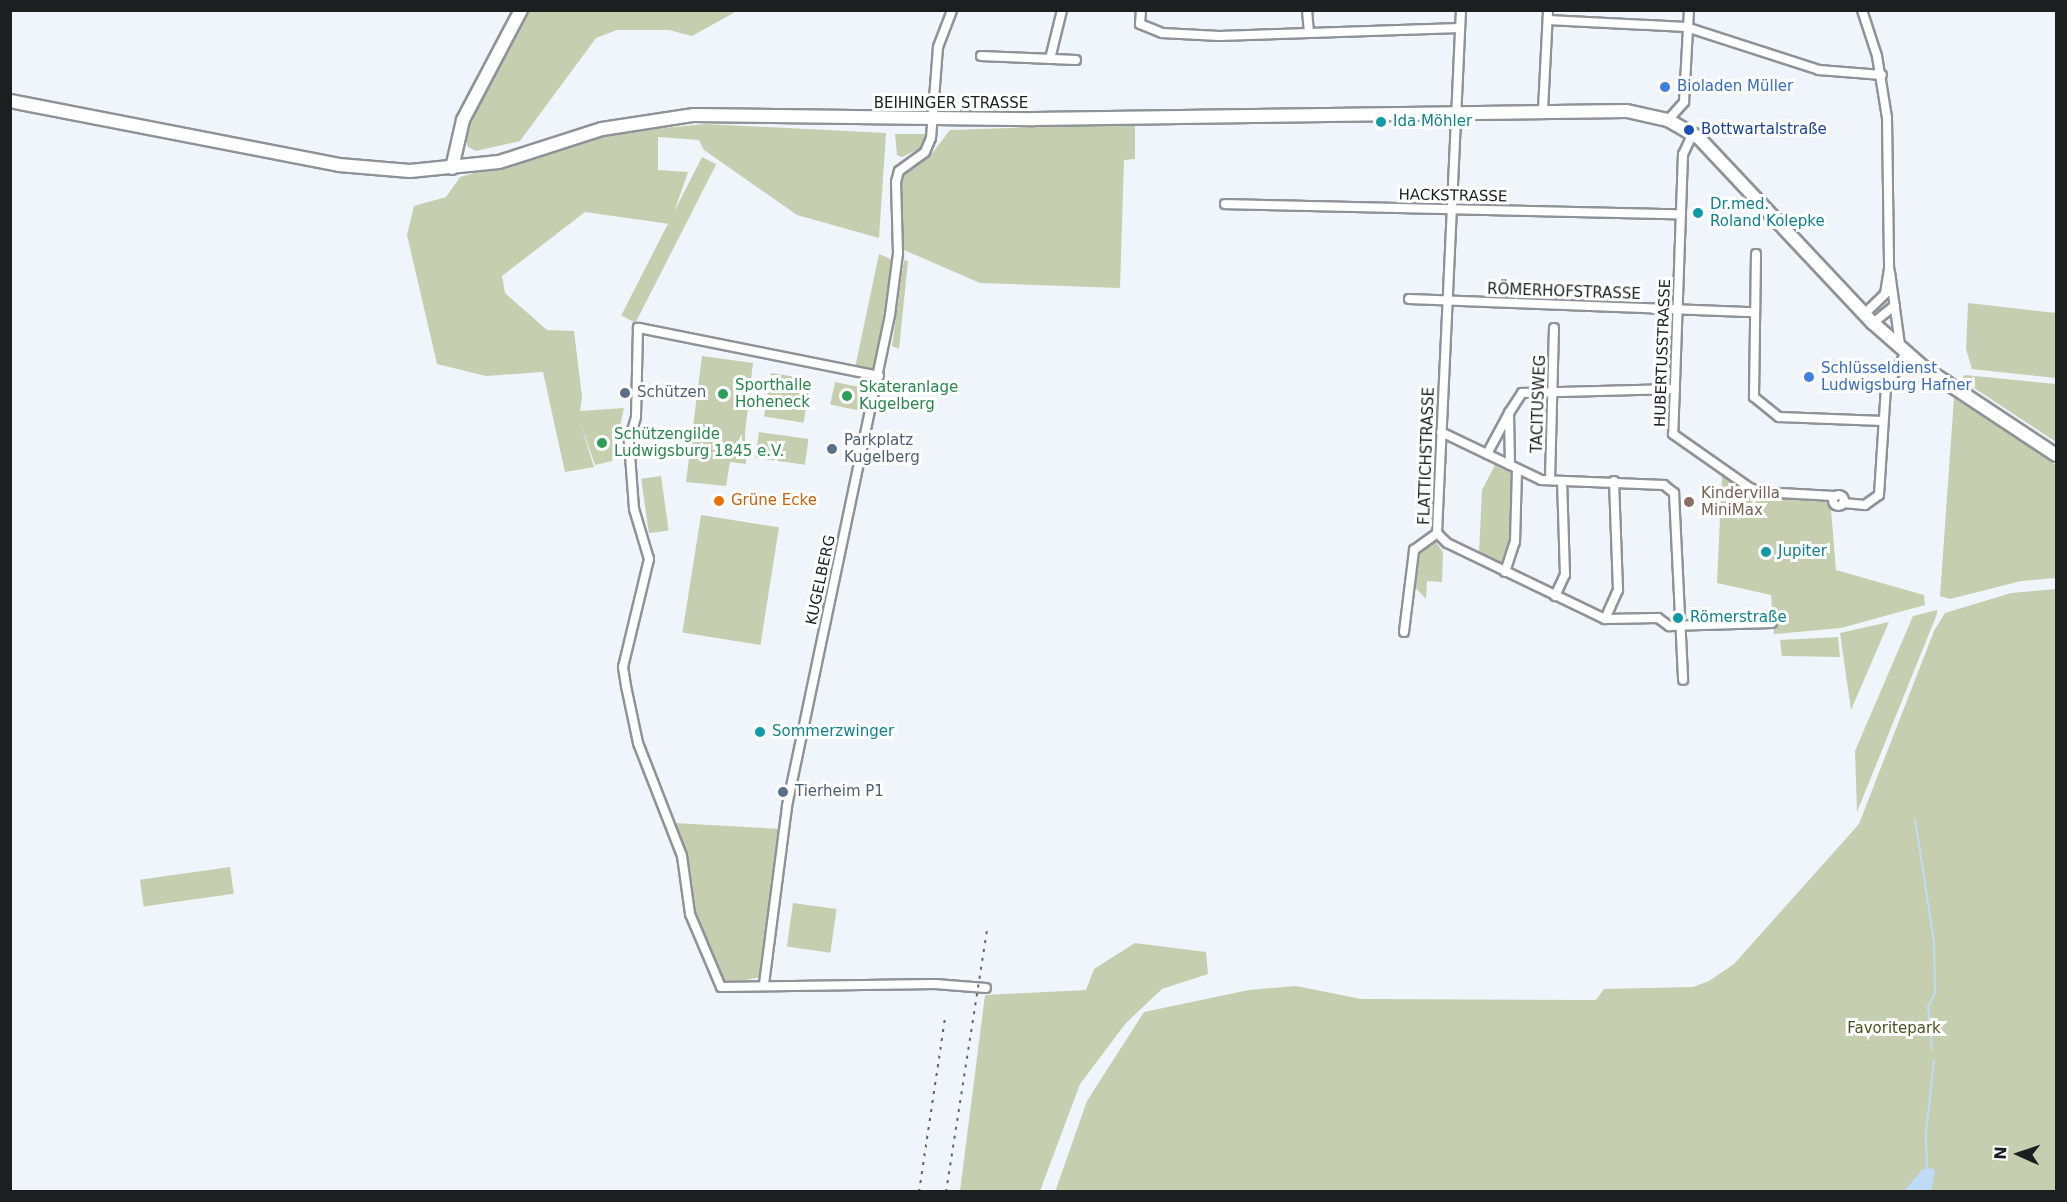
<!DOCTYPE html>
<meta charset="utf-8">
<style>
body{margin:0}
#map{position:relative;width:2067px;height:1202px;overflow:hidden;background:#eff5fa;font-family:"DejaVu Sans",sans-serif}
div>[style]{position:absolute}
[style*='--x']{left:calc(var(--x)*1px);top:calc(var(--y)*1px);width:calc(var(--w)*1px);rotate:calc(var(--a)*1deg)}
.green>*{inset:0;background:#c6ceb0;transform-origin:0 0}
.water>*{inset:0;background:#bfdcf6}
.stream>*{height:2px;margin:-1px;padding:0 1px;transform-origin:1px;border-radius:1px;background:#bfdcf6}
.roads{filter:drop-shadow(2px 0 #8e9398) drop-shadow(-2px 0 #8e9398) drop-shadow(0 2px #8e9398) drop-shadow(0 -2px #8e9398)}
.street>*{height:8px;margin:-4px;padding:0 4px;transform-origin:4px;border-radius:4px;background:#fff}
.street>.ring{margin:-4px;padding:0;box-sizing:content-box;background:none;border:8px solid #fff;border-radius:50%}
.secondary>*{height:12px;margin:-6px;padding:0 6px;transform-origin:6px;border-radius:6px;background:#fff}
.rail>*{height:2px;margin-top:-1px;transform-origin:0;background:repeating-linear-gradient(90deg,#626568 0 3px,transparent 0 9px)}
.dots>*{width:16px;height:16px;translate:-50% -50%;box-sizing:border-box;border:3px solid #fff;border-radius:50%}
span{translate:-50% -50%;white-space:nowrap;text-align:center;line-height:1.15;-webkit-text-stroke:6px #fff;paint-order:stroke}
.shop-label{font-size:15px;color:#366cbe}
.left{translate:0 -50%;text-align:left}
.street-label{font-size:15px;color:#1c1e20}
.culture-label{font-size:15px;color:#0d838f}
.transit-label{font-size:15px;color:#164399}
.leisure-label{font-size:15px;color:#27864d}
.service-label{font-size:15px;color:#4e5e75}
.education-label{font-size:15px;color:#785e54}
.food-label{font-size:15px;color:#c56008}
.park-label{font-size:15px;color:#48531e}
.frame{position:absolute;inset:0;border:12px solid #1c1e20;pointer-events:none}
.north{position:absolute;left:1989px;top:1124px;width:60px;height:60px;-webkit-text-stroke:4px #fff;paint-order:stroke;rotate:273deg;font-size:16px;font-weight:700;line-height:24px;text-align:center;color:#1c1e20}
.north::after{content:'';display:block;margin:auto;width:21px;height:27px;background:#1c1e20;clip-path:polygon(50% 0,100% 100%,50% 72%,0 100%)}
</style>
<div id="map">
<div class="green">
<div style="clip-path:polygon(529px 11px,737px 11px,692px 36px,669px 30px,617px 30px,596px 38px,520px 141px,476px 151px,468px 147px,465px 138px,468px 121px)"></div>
<div style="clip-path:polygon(705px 124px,886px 133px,879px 238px,797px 215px,704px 150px,699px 140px,658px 137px,658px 170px,688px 172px,670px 224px,585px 212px,502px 276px,505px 293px,547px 330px,574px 331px,582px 397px,580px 411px,624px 408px,612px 461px,595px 465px,581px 425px,594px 467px,565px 472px,543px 372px,486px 376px,437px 364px,407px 235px,414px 206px,446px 197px,460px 177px,622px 132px)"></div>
<div style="clip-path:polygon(1135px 124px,1135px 159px,1124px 160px,1120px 288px,980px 283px,904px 250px,901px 184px,907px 170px,930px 156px,950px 130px)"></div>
<div style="clip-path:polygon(895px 134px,926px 134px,923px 147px,902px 157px,897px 155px)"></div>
<div style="left:702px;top:157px;width:16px;height:178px;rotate:27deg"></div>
<div style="clip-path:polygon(879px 254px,893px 260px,874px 369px,855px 368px)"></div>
<div style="clip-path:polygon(904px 260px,908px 261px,899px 349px,892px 346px)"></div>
<div style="clip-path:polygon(1968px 303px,2056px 313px,2056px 378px,1972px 369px,1966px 349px)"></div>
<div style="clip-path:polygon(702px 356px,753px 363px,745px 433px,746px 464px,730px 462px,726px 486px,686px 482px)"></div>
<div style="left:771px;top:373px;width:40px;height:44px;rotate:9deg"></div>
<div style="clip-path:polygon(1964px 375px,2056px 384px,2056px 442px,1962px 380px)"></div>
<div style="left:835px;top:382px;width:29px;height:23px;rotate:12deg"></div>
<div style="clip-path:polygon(1954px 398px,2056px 465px,2056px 578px,2021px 581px,1950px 599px,1940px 596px)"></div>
<div style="left:759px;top:432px;width:50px;height:26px;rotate:8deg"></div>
<div style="clip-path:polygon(1495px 465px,1514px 474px,1513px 542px,1504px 566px,1479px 554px,1482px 490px)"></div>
<div style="clip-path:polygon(1722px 475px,1752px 495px,1766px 499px,1830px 497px,1836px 570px,1924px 595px,1925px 605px,1841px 628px,1774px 634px,1771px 595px,1717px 583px)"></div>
<div style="left:661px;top:476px;width:55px;height:20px;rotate:82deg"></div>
<div style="left:701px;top:515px;width:79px;height:119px;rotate:9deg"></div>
<div style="clip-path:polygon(1434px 539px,1443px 552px,1442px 582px,1427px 581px,1426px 599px,1412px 584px,1419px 549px)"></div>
<div style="clip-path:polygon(2056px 589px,2056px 1191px,1055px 1192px,1087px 1101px,1144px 1012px,1249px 990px,1296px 986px,1361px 999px,1596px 1000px,1604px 989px,1693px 987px,1709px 981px,1734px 964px,1859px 824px,1934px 631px,1945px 613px,2011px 593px)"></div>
<div style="clip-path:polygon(1937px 610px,1937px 614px,1857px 812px,1855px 751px,1913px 616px)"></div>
<div style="clip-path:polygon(1889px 622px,1851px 710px,1840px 633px)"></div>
<div style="clip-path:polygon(1838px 637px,1840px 657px,1782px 656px,1780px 640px)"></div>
<div style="clip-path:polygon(674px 823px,780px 829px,761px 977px,725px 984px,700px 926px,692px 902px,690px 868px)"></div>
<div style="left:230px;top:867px;width:27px;height:91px;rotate:82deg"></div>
<div style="left:793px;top:903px;width:44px;height:44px;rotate:8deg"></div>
<div style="clip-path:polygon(1135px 943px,1206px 952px,1208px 974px,1162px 989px,1126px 1023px,1080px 1084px,1040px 1191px,960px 1191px,985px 995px,1086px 990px,1094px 969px)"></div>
</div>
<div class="water">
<div style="clip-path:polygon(1932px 1168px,1935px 1171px,1931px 1191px,1904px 1191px,1923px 1169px)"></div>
</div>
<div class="stream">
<div style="--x:1915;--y:819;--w:124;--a:81.2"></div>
<div style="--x:1934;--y:942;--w:51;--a:88.9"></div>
<div style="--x:1935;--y:993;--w:16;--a:117"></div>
<div style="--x:1928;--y:1007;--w:42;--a:84.6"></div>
<div style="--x:1927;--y:1169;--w:36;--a:-92"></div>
<div style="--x:1926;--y:1133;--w:73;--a:-83.7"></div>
</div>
<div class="roads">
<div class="street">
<div style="--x:1141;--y:10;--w:14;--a:94"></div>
<div style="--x:1140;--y:24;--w:24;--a:22"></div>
<div style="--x:1162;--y:33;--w:57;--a:3"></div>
<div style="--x:1219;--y:36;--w:241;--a:-1.9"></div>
<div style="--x:1307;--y:10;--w:22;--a:85"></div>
<div style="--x:1461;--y:10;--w:524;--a:92.63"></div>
<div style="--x:1437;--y:533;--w:14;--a:45"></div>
<div style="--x:1447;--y:543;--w:175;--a:25.7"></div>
<div style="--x:1605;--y:619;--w:53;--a:-1.1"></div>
<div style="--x:1658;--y:618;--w:14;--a:36"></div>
<div style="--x:1669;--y:626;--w:103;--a:-1.7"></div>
<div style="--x:1862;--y:10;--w:48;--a:71.9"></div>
<div style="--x:1877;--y:56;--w:63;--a:80.8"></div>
<div style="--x:1887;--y:118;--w:151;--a:89.2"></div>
<div style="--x:1889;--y:269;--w:25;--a:99"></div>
<div style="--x:1885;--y:294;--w:29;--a:136"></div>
<div style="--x:1548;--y:20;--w:138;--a:2.9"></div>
<div style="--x:1686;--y:27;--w:140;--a:17.9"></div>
<div style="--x:1819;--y:70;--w:63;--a:4.5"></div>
<div style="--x:981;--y:56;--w:95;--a:2.4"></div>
<div style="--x:1050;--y:59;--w:50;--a:-76.2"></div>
<div style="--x:1543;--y:110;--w:100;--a:-87.1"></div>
<div style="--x:1668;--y:120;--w:24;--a:-48"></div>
<div style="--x:1684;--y:102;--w:92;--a:-86.9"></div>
<div style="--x:1693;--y:133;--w:23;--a:115"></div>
<div style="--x:1683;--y:154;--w:280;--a:92"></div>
<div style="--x:1673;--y:434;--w:94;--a:35"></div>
<div style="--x:1750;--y:488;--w:13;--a:18"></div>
<div style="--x:1762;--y:492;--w:72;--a:3.2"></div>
<div style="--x:1225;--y:204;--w:456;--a:1.3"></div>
<div style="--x:1756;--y:254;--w:143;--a:90.8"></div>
<div style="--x:1754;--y:397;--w:32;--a:39"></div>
<div style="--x:1779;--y:417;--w:104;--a:2.2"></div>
<div style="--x:1890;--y:272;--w:74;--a:82.2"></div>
<div style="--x:1409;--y:299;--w:345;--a:2.2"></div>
<div style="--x:1873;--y:323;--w:28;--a:-39"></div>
<div style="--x:879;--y:376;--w:246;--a:-168.7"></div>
<div style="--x:638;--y:328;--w:89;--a:91.3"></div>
<div style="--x:636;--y:417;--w:26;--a:106"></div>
<div style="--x:629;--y:442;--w:67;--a:85.7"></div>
<div style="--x:634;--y:509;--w:52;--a:73.3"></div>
<div style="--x:649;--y:559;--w:111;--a:103.5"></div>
<div style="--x:623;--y:667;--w:19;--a:81"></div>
<div style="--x:626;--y:686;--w:58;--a:78.1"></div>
<div style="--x:638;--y:743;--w:121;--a:68.7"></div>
<div style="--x:682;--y:856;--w:59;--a:82.1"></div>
<div style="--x:690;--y:914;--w:79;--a:67"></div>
<div style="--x:721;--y:987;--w:214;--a:-0.8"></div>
<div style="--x:935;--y:984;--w:51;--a:4.5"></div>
<div style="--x:1441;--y:432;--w:111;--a:25.6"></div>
<div style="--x:1541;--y:480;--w:123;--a:2.3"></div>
<div style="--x:1664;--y:485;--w:13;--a:39"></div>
<div style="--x:1674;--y:493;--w:187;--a:87.2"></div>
<div style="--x:1487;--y:454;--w:47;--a:-61.8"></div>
<div style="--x:1510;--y:465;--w:52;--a:-91.1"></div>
<div style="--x:1509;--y:413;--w:24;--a:-57"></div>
<div style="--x:1522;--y:393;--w:153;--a:-1.5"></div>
<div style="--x:1550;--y:480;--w:152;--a:-88.5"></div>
<div class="ring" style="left:1832.5px;top:494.5px;width:3px;height:3px"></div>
<div style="--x:1843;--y:503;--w:22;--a:5"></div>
<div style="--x:1865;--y:505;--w:17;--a:-36"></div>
<div style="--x:1879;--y:495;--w:107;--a:-86.3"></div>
<div style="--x:1886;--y:388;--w:40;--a:-60.3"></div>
<div style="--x:1505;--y:572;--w:32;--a:-72"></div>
<div style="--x:1515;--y:542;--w:73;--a:-88.4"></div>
<div style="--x:1555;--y:596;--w:23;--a:-65"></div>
<div style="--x:1565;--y:575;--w:93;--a:-91.8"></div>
<div style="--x:1605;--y:619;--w:32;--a:-66"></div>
<div style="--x:1618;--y:590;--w:109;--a:-92.1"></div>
<div style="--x:1404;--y:632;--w:83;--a:-83"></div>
<div style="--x:1414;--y:550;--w:29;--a:-36"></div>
<div style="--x:764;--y:984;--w:179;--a:-82.6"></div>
<div style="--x:787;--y:806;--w:502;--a:-78.15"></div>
<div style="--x:890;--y:315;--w:63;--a:-82.6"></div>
<div style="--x:898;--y:253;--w:71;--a:-91.6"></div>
<div style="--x:896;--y:182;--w:11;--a:-75"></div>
<div style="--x:899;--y:171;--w:32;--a:-36"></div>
<div style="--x:925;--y:152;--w:15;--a:-67"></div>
<div style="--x:931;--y:138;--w:91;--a:-85.6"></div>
<div style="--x:938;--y:47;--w:40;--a:-69"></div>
</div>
<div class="secondary">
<div style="--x:10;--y:101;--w:335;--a:11"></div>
<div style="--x:339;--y:165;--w:71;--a:4.8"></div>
<div style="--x:410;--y:171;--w:89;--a:-5.8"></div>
<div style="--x:499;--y:162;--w:108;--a:-17.8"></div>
<div style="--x:602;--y:129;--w:93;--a:-8.7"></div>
<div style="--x:694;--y:115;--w:340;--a:0.7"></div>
<div style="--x:1034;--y:119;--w:593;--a:-0.77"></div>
<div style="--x:1627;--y:111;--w:42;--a:12.4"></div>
<div style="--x:1668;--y:120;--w:36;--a:30"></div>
<div style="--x:1699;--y:138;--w:254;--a:46.8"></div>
<div style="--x:1873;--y:323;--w:67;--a:41.3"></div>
<div style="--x:1923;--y:367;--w:159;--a:33.5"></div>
<div style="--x:452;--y:168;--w:49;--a:-77.1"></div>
<div style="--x:463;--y:120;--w:124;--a:-62.2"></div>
</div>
</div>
<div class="rail">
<div style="--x:919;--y:1192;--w:176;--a:-81.5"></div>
<div style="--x:946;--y:1192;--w:265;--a:-81.1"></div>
</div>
<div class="dots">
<div style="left:1665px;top:87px;background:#3f7fe0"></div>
<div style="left:1381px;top:122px;background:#0f9aa8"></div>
<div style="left:1689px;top:130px;background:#1a4fb4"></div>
<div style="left:1698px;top:213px;background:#0f9aa8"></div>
<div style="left:1809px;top:377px;background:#3f7fe0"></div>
<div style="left:625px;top:393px;background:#5c6f8a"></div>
<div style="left:723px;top:394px;background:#2e9e5b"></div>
<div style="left:847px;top:396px;background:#2e9e5b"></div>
<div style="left:602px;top:443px;background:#2e9e5b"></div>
<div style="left:832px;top:449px;background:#5c6f8a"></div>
<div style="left:719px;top:501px;background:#e8710a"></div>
<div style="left:1689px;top:502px;background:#8d6e63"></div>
<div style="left:1766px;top:552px;background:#0f9aa8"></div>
<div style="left:1678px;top:618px;background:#0f9aa8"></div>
<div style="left:760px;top:732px;background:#0f9aa8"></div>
<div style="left:783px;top:792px;background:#5c6f8a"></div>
</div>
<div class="shop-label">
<span class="left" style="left:1677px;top:87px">Bioladen Müller</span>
<span class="left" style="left:1821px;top:377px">Schlüsseldienst<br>Ludwigsburg Hafner</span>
</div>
<div class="street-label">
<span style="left:951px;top:104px">BEIHINGER STRASSE</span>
<span style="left:1453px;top:196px;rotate:1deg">HACKSTRASSE</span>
<span style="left:1564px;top:292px;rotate:2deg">RÖMERHOFSTRASSE</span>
<span style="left:1663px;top:353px;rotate:-88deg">HUBERTUSSTRASSE</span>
<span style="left:1539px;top:404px;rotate:-88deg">TACITUSWEG</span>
<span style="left:1427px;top:456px;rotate:-88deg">FLATTICHSTRASSE</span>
<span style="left:821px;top:580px;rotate:-78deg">KUGELBERG</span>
</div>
<div class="culture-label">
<span class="left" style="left:1393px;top:122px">Ida Möhler</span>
<span class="left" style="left:1710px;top:213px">Dr.med.<br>Roland Kolepke</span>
<span class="left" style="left:1778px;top:552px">Jupiter</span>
<span class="left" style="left:1690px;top:618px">Römerstraße</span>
<span class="left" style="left:772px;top:732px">Sommerzwinger</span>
</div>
<div class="transit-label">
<span class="left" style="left:1701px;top:130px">Bottwartalstraße</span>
</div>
<div class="leisure-label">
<span class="left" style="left:735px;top:394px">Sporthalle<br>Hoheneck</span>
<span class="left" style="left:859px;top:396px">Skateranlage<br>Kugelberg</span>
<span class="left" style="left:614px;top:443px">Schützengilde<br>Ludwigsburg 1845 e.V.</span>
</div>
<div class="service-label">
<span class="left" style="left:637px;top:393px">Schützen</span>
<span class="left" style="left:844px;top:449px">Parkplatz<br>Kugelberg</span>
<span class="left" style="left:795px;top:792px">Tierheim P1</span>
</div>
<div class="education-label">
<span class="left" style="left:1701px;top:502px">Kindervilla<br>MiniMax</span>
</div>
<div class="food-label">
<span class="left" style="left:731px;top:501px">Grüne Ecke</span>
</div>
<div class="park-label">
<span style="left:1894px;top:1029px">Favoritepark</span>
</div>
<div class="frame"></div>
<div class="north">N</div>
</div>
